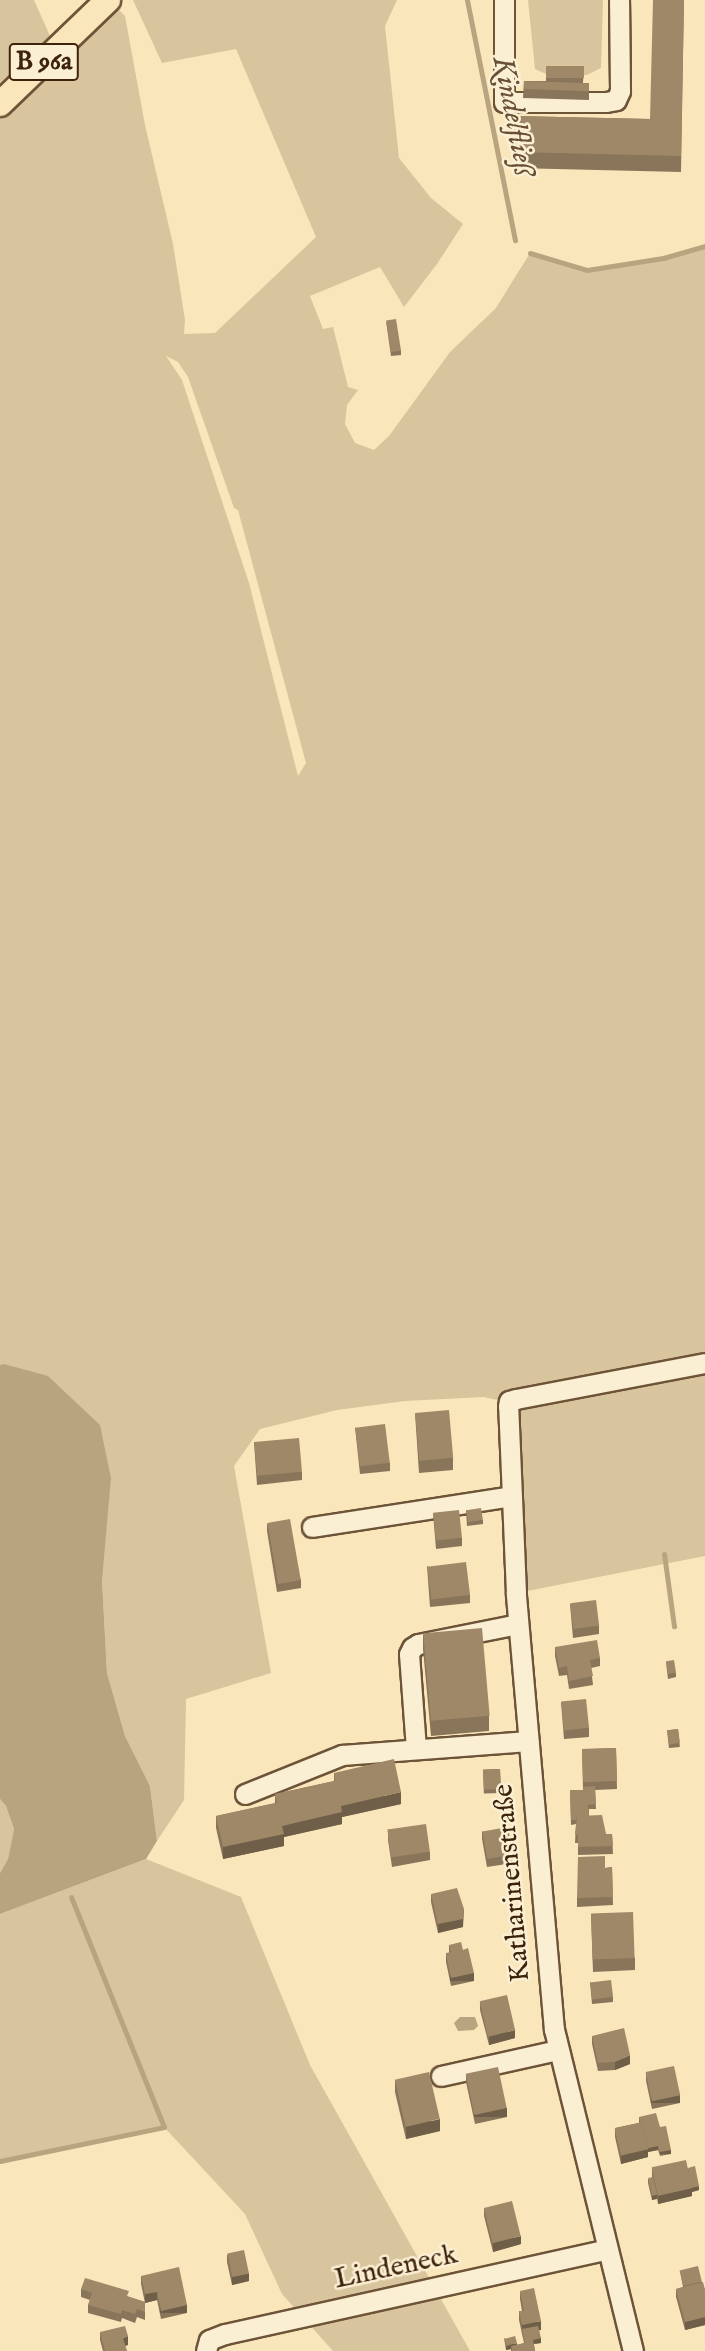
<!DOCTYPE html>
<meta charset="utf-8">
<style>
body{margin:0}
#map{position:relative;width:705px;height:2351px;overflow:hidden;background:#f9e6bb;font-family:"IM FELL English",serif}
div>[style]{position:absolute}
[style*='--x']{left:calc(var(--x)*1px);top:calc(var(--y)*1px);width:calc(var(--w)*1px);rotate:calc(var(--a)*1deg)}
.green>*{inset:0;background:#d9c59d}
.water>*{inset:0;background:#b9a480}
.stream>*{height:5px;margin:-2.5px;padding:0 2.5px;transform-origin:2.5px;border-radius:2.5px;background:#b9a480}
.roads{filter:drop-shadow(2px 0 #6d5438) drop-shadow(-2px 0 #6d5438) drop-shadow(0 2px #6d5438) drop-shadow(0 -2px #6d5438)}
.minor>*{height:19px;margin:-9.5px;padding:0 9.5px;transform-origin:9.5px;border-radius:9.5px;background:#fbefd3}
.major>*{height:24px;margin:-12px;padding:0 12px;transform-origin:12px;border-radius:12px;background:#f9e6bb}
.wall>*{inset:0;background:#897559;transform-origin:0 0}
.shaded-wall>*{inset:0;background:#6f5f48;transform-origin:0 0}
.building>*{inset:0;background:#9f8867;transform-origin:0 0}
span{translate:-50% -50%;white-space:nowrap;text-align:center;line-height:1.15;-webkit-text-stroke:5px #fbefd3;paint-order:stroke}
.shield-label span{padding:2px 5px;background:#fbefd3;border:2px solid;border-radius:5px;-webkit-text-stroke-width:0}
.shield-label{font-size:26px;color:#3e230c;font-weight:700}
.street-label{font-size:28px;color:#3e230c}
.water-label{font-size:30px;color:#695035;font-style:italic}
</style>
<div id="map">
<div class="green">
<div style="clip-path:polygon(0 0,34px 0,50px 36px,0 83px)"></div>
<div style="clip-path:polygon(evenodd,133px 0,397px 0,385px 26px,399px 158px,431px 198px,463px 224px,437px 264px,404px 307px,380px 267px,310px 296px,323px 329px,333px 327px,348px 387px,358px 390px,347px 405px,345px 424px,355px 443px,374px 450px,389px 436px,450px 352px,496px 308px,530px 253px,587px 270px,663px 258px,705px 246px,705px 1556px,517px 1593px,506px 1402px,484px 1397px,405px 1401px,337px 1410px,260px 1429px,234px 1466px,271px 1673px,186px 1699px,184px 1800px,157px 1841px,150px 1786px,125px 1736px,107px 1673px,102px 1580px,4px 1365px,0 1365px,0 113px,116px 7px,125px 16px,145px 125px,173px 244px,185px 320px,184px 334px,215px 333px,316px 237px,236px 49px,162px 63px,133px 0,166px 356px,178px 362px,188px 377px,234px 508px,238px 510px,306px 763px,298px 776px,249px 583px,182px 380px,166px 356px)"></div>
<div style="clip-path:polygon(528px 0,603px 0,601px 68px,587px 75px,546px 74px,535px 69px)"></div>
<div style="clip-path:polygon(0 1799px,6px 1806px,14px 1829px,8px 1859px,0 1873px)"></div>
<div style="clip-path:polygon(146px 1859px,241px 1897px,310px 2065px,470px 2351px,333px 2351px,282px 2294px,245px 2214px,164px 2127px,0 2161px,0 1914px)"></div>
</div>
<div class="water">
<div style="clip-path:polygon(4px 1364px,48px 1376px,100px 1425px,111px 1478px,102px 1580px,107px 1673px,125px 1736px,150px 1786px,157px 1841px,146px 1859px,0 1914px,0 1873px,8px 1859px,14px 1829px,6px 1806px,0 1799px,0 1365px)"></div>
<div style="clip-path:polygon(460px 2017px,475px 2017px,478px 2026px,474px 2030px,458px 2031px,454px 2023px)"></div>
</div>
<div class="stream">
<div style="--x:467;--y:0;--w:245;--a:78.7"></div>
<div style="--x:530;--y:253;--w:59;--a:16.6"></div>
<div style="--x:587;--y:270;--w:77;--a:-9"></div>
<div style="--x:663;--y:258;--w:44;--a:-15.9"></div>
<div style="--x:664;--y:1554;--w:73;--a:82.1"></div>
<div style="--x:0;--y:2161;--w:167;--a:-11.7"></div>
<div style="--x:164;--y:2127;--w:248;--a:-112"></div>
</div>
<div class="roads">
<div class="minor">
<div style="--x:504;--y:0;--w:102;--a:90"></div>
<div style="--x:504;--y:102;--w:102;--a:0"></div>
<div style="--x:606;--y:102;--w:10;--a:-11"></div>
<div style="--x:616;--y:100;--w:10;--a:-66"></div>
<div style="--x:620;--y:91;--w:91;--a:-90.6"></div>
<div style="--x:312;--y:1527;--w:202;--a:-8.8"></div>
<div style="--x:416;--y:1749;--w:95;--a:-94.2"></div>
<div style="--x:409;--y:1654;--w:7;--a:-63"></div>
<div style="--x:412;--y:1648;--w:7;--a:-34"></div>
<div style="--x:418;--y:1644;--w:102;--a:-11.3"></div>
<div style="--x:245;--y:1794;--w:105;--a:-21.9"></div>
<div style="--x:342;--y:1755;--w:187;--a:-4.3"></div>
<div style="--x:441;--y:2076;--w:119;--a:-12.6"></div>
<div style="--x:206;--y:2351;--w:11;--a:-75"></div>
<div style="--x:209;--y:2340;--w:17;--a:-21"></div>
<div style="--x:225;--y:2334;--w:391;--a:-12.5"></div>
<div style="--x:633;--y:2351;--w:331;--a:-103.8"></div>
<div style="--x:554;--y:2030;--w:439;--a:-95"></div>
<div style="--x:516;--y:1593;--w:187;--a:-92.4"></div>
<div style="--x:508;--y:1406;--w:5;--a:-79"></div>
<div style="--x:509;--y:1401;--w:7;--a:-16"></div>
<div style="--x:516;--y:1399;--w:192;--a:-10.8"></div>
</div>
<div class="major">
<div style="--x:0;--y:104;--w:150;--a:-43.9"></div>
</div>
</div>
<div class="wall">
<div style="clip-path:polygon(684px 0,681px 172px,514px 168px,515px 116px,650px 119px)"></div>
<div style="clip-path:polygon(584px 66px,583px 83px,589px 83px,589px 100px,523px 98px,524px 81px,546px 81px,546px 78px)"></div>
<div style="clip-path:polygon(386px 321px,401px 351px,401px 355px,391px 356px)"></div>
<div style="clip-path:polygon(415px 1413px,453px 1458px,453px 1470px,419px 1473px)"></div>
<div style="clip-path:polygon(355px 1427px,390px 1463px,390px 1471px,360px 1474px)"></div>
<div style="clip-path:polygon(254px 1442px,302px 1472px,302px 1480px,257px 1485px)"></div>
<div style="clip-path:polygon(466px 1510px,483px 1520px,483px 1524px,467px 1526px)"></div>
<div style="clip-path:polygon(433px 1513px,462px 1538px,462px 1546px,436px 1549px)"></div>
<div style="clip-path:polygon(267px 1523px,301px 1580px,301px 1588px,277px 1592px,267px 1531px)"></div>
<div style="clip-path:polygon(427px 1566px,470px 1595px,470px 1603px,430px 1607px)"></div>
<div style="clip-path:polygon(570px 1604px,599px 1626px,599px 1634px,573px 1638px)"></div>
<div style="clip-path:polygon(423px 1633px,489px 1716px,489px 1731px,431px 1736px,423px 1649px)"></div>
<div style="clip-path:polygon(555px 1647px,600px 1658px,600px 1666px,591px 1668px,593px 1685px,569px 1689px,567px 1675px,559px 1676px,555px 1656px)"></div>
<div style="clip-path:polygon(666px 1662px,676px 1673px,676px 1677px,668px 1679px)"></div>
<div style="clip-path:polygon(561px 1702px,589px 1728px,589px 1737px,564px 1739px)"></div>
<div style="left:678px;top:1729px;width:18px;height:11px;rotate:84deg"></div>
<div style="clip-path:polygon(616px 1748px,617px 1789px,595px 1790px,596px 1809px,589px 1809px,589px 1816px,606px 1834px,612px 1834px,613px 1854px,578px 1855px,578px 1843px,575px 1843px,576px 1824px,571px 1825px,570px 1790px,583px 1790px,582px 1749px)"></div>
<div style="left:500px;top:1769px;width:24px;height:17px;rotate:88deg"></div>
<div style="clip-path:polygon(334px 1773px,401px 1804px,342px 1817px,342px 1824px,284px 1837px,284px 1846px,223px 1859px,216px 1828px,216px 1816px,275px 1803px,275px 1794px,334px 1781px)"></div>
<div style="clip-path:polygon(388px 1831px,430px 1852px,430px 1860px,392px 1867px,388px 1840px)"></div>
<div style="clip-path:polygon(482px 1831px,513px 1855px,513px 1863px,487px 1867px,482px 1839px)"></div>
<div style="clip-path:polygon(612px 1867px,613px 1905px,577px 1907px,577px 1898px,605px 1868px)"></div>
<div style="clip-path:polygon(431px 1894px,463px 1927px,438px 1933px,431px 1902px)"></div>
<div style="clip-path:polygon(591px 1914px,635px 1958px,635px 1970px,593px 1972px)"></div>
<div style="clip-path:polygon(449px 1945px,463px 1950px,474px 1981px,451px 1986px,446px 1962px,446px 1953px,449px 1953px)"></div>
<div style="clip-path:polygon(590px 1982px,613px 1997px,613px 2002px,592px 2004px)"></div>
<div style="clip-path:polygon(480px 2002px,515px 2038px,489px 2045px,480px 2010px)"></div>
<div style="clip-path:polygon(592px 2036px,630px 2064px,615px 2070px,598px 2071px,592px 2044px)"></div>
<div style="clip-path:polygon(646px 2073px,680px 2103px,652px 2109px,646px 2081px)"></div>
<div style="clip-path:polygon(466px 2074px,507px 2117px,475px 2124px,466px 2082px)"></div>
<div style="clip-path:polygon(395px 2080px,440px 2131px,406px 2139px,395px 2092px)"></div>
<div style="clip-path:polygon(639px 2117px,660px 2127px,671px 2154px,660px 2156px,658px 2150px,648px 2152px,648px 2157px,621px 2164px,615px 2137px,615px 2128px,639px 2123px)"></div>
<div style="clip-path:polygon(652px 2168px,688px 2168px,699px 2190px,692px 2192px,692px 2196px,658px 2204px,657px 2198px,652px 2200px,648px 2183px,648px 2179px,652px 2178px)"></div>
<div style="clip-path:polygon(484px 2208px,521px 2244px,493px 2252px,484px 2216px)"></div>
<div style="clip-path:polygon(227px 2254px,249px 2281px,232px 2285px,227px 2262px)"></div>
<div style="clip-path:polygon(680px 2271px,702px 2282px,705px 2290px,705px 2325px,685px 2330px,676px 2297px,676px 2289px,683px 2287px)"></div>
<div style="clip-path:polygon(141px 2276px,187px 2313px,161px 2319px,157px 2300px,145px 2303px,141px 2284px)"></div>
<div style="clip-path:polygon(81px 2289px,129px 2297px,145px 2302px,145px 2320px,137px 2317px,135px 2323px,122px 2318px,121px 2322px,88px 2313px,88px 2305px,90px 2300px,81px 2297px)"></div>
<div style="clip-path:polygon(520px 2291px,541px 2330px,539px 2330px,541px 2343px,534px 2344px,535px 2351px,511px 2351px,511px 2349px,506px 2350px,504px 2338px,517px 2345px,524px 2343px,519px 2320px,519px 2311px,522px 2311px,520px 2299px)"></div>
<div style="clip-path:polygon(100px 2332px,128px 2345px,125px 2346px,127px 2351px,103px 2351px,100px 2340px)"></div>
</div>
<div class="shaded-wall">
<div style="clip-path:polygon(401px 1792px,401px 1804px,342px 1817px,342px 1824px,284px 1837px,284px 1846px,223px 1859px,223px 1847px,341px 1806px)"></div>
<div style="clip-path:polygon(464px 1909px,463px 1927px,438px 1933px,438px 1924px)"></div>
<div style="left:474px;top:1973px;width:8px;height:24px;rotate:90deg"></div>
<div style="clip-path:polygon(515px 2030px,515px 2038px,489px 2045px,489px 2037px)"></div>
<div style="clip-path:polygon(630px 2055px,630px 2064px,615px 2070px,615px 2062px)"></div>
<div style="left:680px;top:2095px;width:8px;height:29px;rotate:90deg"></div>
<div style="left:507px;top:2108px;width:9px;height:33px;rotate:90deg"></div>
<div style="clip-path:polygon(440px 2119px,440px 2131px,406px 2139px,406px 2127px)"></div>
<div style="clip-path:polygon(658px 2146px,658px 2150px,648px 2152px,648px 2157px,621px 2164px,621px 2155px)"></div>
<div style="left:671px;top:2150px;width:4px;height:11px;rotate:90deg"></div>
<div style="clip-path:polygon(699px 2186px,699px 2190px,692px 2192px,692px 2196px,658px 2204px,658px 2196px)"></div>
<div style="clip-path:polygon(657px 2195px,657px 2199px,652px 2200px,652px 2196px)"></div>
<div style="clip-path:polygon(521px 2236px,521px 2244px,493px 2252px,493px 2243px)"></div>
<div style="clip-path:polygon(249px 2273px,249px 2281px,232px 2285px,232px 2277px)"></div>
<div style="clip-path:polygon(157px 2292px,157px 2300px,145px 2303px,145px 2294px)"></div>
<div style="left:187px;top:2305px;width:8px;height:27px;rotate:90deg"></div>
<div style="clip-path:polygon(705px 2317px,705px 2325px,685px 2330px,685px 2322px)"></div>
<div style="clip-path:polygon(541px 2321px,541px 2330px,523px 2333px,522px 2325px)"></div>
<div style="clip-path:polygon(128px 2336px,128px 2345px,123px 2346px,123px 2338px)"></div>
<div style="clip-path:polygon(541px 2338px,541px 2343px,533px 2344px,533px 2340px)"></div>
<div style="clip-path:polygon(517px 2343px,517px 2348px,506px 2350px,506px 2346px)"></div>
</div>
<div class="building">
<div style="clip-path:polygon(653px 0,684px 0,681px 156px,514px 152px,515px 116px,650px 119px)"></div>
<div style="left:546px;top:66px;width:38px;height:12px"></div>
<div style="left:524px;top:81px;width:65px;height:8px;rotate:2deg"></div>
<div style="left:396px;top:319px;width:32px;height:10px;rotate:81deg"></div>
<div style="left:449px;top:1410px;width:48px;height:34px;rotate:85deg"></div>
<div style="left:385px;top:1424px;width:39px;height:30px;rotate:83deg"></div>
<div style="left:299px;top:1438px;width:34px;height:45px;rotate:85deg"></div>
<div style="left:481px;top:1508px;width:12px;height:15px;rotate:81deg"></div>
<div style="left:459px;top:1510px;width:28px;height:26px;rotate:84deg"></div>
<div style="left:290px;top:1519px;width:62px;height:23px;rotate:80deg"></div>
<div style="left:466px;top:1562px;width:33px;height:39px;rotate:83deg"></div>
<div style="left:596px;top:1600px;width:26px;height:26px;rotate:83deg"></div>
<div style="left:482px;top:1628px;width:88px;height:59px;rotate:85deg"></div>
<div style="clip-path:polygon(597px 1640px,600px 1658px,590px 1660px,593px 1676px,569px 1681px,567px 1666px,559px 1668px,555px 1647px)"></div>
<div style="left:674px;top:1660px;width:13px;height:8px;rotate:81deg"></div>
<div style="left:586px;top:1699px;width:29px;height:25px;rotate:84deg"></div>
<div style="left:678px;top:1729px;width:14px;height:11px;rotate:82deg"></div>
<div style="left:616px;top:1748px;width:33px;height:34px;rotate:88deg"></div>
<div style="clip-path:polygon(394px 1759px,401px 1792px,341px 1806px,342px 1812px,282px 1826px,284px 1834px,223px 1847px,216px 1816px,277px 1803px,275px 1794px,335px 1781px,334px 1773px)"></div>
<div style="left:500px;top:1769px;width:20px;height:17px;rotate:87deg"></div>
<div style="clip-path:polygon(595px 1786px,596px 1804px,588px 1805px,589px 1816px,577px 1816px,576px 1820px,571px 1820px,570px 1790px,583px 1790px,583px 1787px)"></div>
<div style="clip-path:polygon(602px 1815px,606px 1834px,612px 1834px,613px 1846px,578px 1847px,578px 1835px,575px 1835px,577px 1816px)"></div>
<div style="left:426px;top:1824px;width:28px;height:39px;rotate:82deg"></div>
<div style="left:508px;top:1827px;width:28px;height:26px;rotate:80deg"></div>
<div style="clip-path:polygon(605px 1856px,605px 1868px,612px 1867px,613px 1897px,577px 1898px,578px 1857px)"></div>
<div style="clip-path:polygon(457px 1888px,464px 1909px,463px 1919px,438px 1924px,431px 1894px)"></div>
<div style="left:633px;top:1912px;width:46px;height:42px;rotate:88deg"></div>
<div style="clip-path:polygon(461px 1942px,463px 1950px,468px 1948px,474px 1973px,451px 1978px,446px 1953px,451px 1952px,449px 1945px)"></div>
<div style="left:611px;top:1980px;width:17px;height:21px;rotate:83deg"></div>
<div style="left:507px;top:1995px;width:36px;height:28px;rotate:77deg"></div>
<div style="clip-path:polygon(624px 2028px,630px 2055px,615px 2062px,598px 2063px,592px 2036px)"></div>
<div style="left:674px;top:2066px;width:30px;height:29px;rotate:78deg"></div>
<div style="left:498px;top:2067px;width:42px;height:33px;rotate:78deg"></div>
<div style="left:429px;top:2072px;width:48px;height:35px;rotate:77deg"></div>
<div style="clip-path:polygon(656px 2113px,660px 2127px,666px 2126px,671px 2150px,660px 2152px,658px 2146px,648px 2148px,642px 2122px,640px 2122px,639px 2117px)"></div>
<div style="left:642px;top:2122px;width:28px;height:28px;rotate:77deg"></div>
<div style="left:686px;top:2160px;width:29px;height:35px;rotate:78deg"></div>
<div style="clip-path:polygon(695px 2166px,699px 2186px,691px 2188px,688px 2168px)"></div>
<div style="left:653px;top:2177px;width:18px;height:5px;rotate:77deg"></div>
<div style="left:512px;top:2201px;width:36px;height:29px;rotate:76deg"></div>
<div style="left:244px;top:2250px;width:24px;height:17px;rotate:78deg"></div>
<div style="left:698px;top:2266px;width:16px;height:19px;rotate:76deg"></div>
<div style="clip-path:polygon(179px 2267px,187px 2305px,161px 2311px,157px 2292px,145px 2294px,141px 2276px)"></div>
<div style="clip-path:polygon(85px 2278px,129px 2291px,127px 2296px,145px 2302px,145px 2312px,137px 2309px,135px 2314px,122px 2310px,121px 2314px,88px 2305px,92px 2293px,81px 2289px)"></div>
<div style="clip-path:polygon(703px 2282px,705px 2290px,705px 2317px,685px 2322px,676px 2289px)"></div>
<div style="clip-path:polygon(534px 2288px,541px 2321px,522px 2325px,519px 2311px,524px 2311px,520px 2291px)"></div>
<div style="clip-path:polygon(125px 2326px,128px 2336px,123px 2338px,127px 2351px,105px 2351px,100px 2332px)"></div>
<div style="clip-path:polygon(538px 2326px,541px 2338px,533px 2340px,535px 2351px,512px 2351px,511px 2346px,525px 2343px,522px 2329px)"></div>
<div style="left:515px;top:2336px;width:7px;height:11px;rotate:74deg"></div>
</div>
<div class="shield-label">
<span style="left:44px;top:62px">B 96a</span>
</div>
<div class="street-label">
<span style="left:513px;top:1883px;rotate:-95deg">Katharinenstraße</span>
<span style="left:396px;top:2268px;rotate:-12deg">Lindeneck</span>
</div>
<div class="water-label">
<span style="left:513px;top:116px;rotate:79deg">Kindelfließ</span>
</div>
</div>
